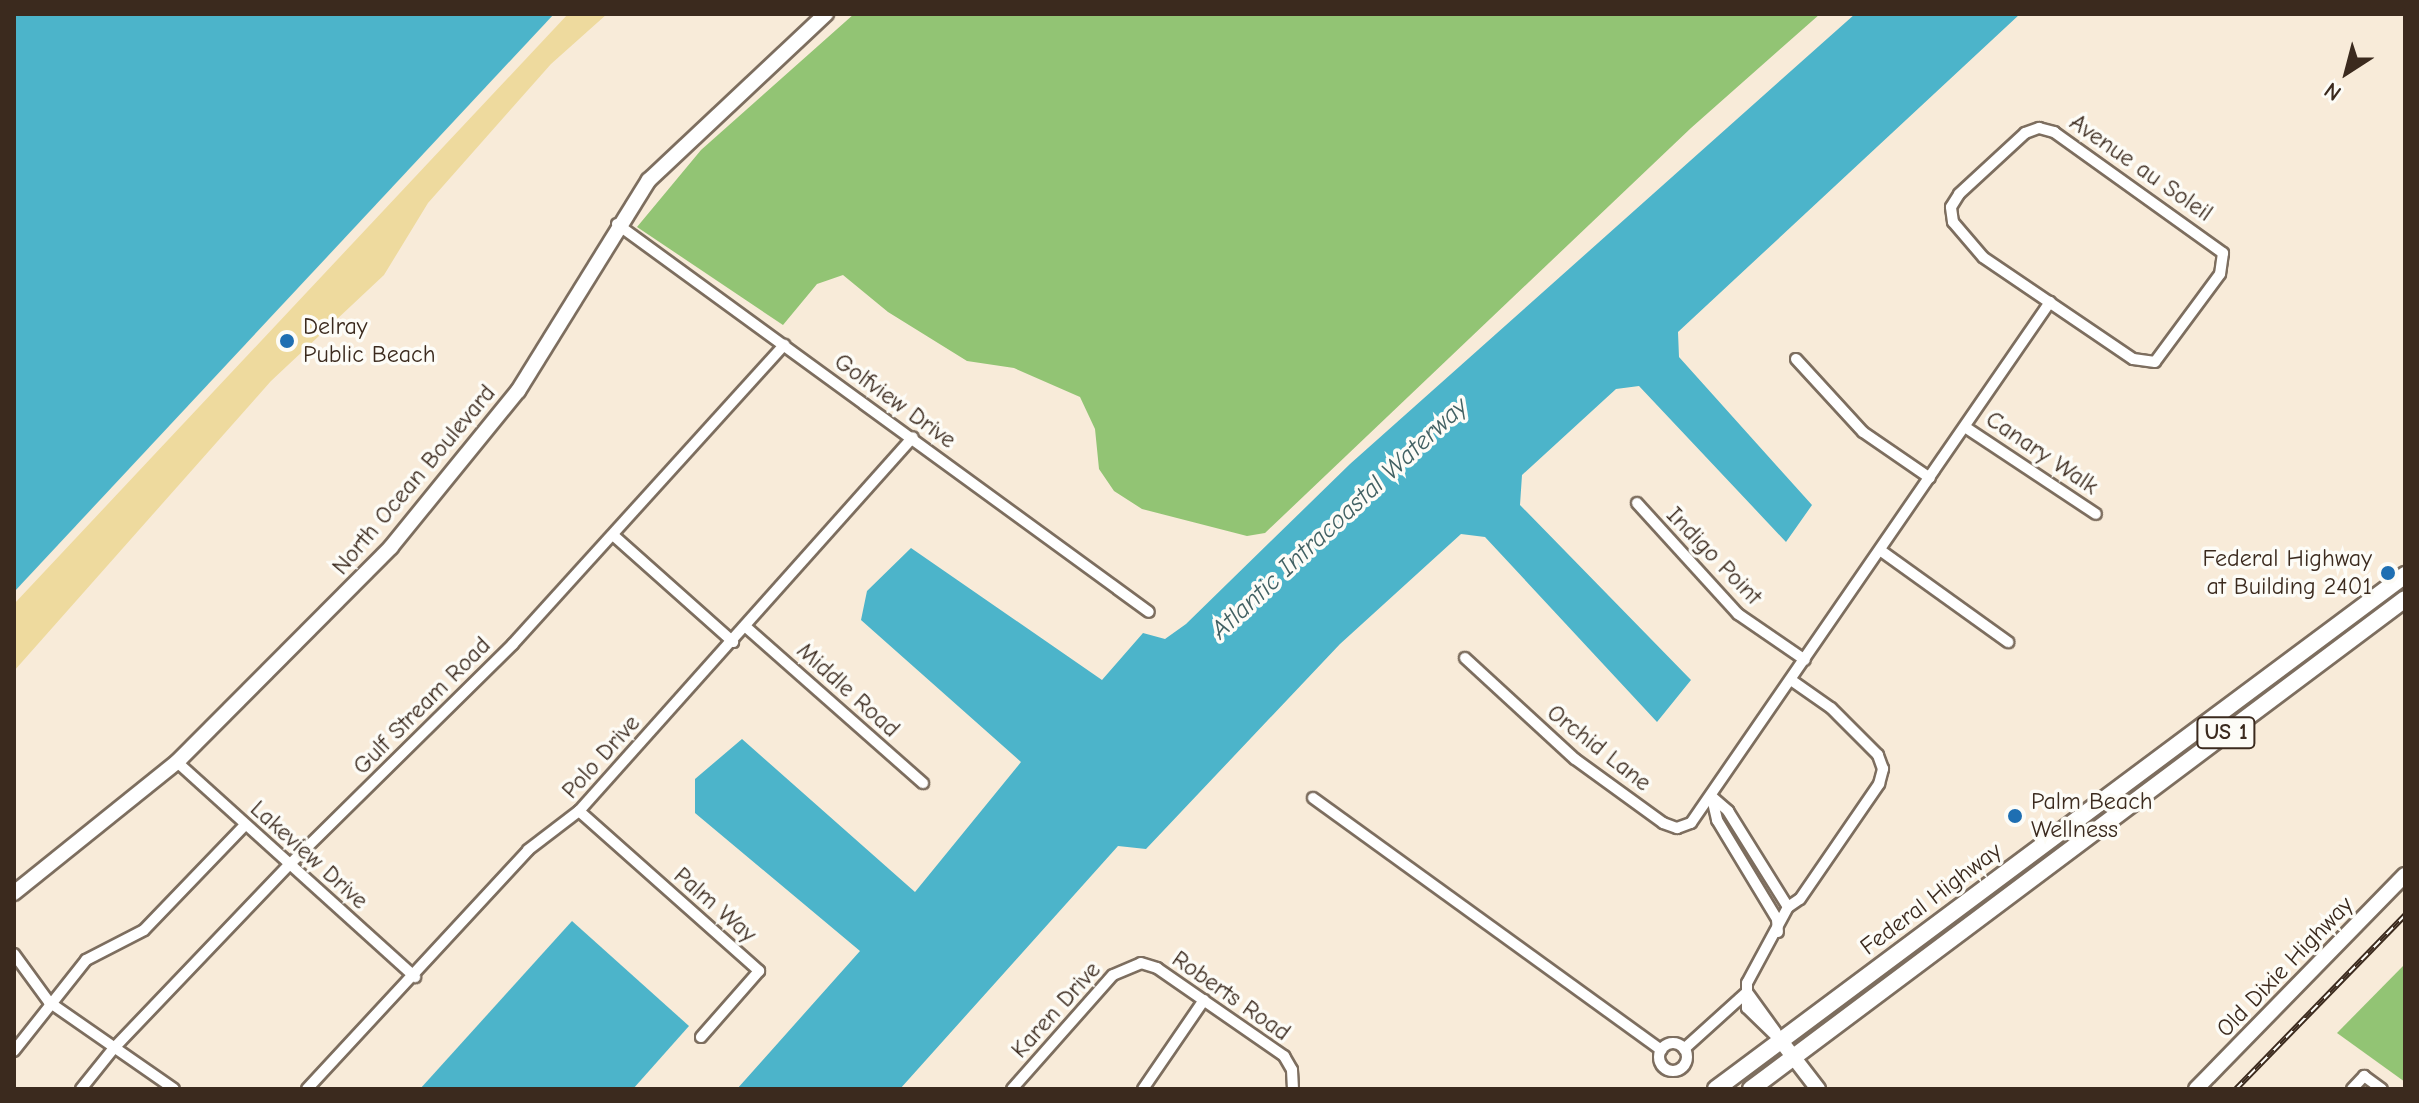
<!DOCTYPE html>
<style>
body{margin:0}
#map{position:relative;width:2419px;height:1103px;overflow:hidden;background:#f8ebd9;font-family:"Comic Neue",sans-serif}
div>[style]{position:absolute}
[style*='--x']{left:calc(var(--x)*1px);top:calc(var(--y)*1px);width:calc(var(--w)*1px);rotate:calc(var(--a)*1deg)}
.green>*{inset:0;background:#92c474}
.sand>*{inset:0;background:#eeda9e}
.water>*{inset:0;background:#4cb4ca}
.roads{filter:drop-shadow(2px 0 #7d6e5f) drop-shadow(-2px 0 #7d6e5f) drop-shadow(0 2px #7d6e5f) drop-shadow(0 -2px #7d6e5f)}
.street>*{height:10px;margin:-5px;padding:0 5px;transform-origin:5px;border-radius:5px;background:#fff}
.street>.ring{margin:-5px;padding:0;box-sizing:content-box;background:none;border:10px solid #fff;border-radius:50%}
.secondary>*{height:14px;margin:-7px;padding:0 7px;transform-origin:7px;border-radius:7px;background:#fff}
.primary>*{height:16px;margin:-8px;padding:0 8px;transform-origin:8px;border-radius:8px;background:#fff}
.rail>*{height:6px;margin-top:-3px;transform-origin:0;background:repeating-linear-gradient(90deg,#fdfcf7 0 9px,#3b2a1e 0 18px);box-sizing:border-box;border-block:2px solid #3b2a1e}
.dots>*{width:22px;height:22px;translate:-50% -50%;box-sizing:border-box;border:4px solid #fdfcf7;border-radius:50%}
span{translate:-50% -50%;white-space:nowrap;text-align:center;line-height:1.15;-webkit-text-stroke:7px #fdfcf7;paint-order:stroke}
.shield-label span{padding:2px 6px;background:#fdfcf7;border:2px solid;border-radius:6px;-webkit-text-stroke-width:0}
.shield-label{font-size:22px;color:#3b2a1e;font-weight:700}
.street-label{font-size:24px;color:#3b2a1e}
.poi-label{font-size:24px;color:#3b2a1e}
.left{translate:0 -50%;text-align:left}
.right{translate:-100% -50%;text-align:right}
.water-label{font-size:26px;color:#426163;font-style:italic}
.frame{position:absolute;inset:0;border:16px solid #3b2a1e;pointer-events:none}
.north{position:absolute;left:2307px;top:32px;width:80px;height:80px;-webkit-text-stroke:6px #fdfcf7;paint-order:stroke;rotate:216deg;font-size:22px;font-weight:700;line-height:32px;text-align:center;color:#3b2a1e}
.north::after{content:'';display:block;margin:auto;width:28px;height:36px;background:#3b2a1e;clip-path:polygon(50% 0,100% 100%,50% 72%,0 100%)}
</style>
<div id="map">
<div class="green">
<div style="clip-path:polygon(854px 14px,1820px 14px,1691px 128px,1265px 533px,1247px 536px,1142px 509px,1114px 491px,1099px 469px,1095px 429px,1080px 397px,1014px 368px,967px 361px,888px 312px,843px 275px,817px 284px,783px 325px,637px 227px,701px 150px)"></div>
<div style="clip-path:polygon(2405px 964px,2405px 1082px,2337px 1033px)"></div>
</div>
<div class="sand">
<div style="clip-path:polygon(568px 14px,607px 14px,551px 64px,428px 203px,384px 275px,271px 381px,14px 671px,14px 604px)"></div>
</div>
<div class="water">
<div style="clip-path:polygon(14px 14px,554px 14px,14px 592px)"></div>
<div style="clip-path:polygon(1855px 14px,2020px 14px,1678px 332px,1679px 357px,1812px 505px,1786px 542px,1639px 386px,1616px 389px,1522px 475px,1520px 505px,1691px 680px,1657px 722px,1485px 537px,1461px 534px,1340px 644px,1146px 849px,1118px 846px,900px 1089px,737px 1089px,860px 951px,695px 813px,695px 779px,742px 739px,915px 892px,1021px 762px,861px 620px,867px 591px,911px 548px,1102px 680px,1143px 633px,1165px 639px,1186px 624px,1350px 464px)"></div>
<div style="clip-path:polygon(572px 921px,689px 1026px,633px 1089px,420px 1089px)"></div>
</div>
<div class="roads">
<div class="street">
<div style="--x:2039;--y:128;--w:16;--a:15"></div>
<div style="--x:2054;--y:132;--w:208;--a:35.6"></div>
<div style="--x:2223;--y:253;--w:21;--a:98"></div>
<div style="--x:2220;--y:274;--w:109;--a:126.5"></div>
<div style="--x:2155;--y:362;--w:22;--a:-172"></div>
<div style="--x:2133;--y:359;--w:181;--a:-145.8"></div>
<div style="--x:1983;--y:257;--w:46;--a:-130.6"></div>
<div style="--x:1953;--y:222;--w:15;--a:-98"></div>
<div style="--x:1951;--y:207;--w:15;--a:-58"></div>
<div style="--x:1959;--y:194;--w:90;--a:-42.7"></div>
<div style="--x:2025;--y:133;--w:15;--a:-20"></div>
<div style="--x:617;--y:224;--w:658;--a:36.1"></div>
<div style="--x:1796;--y:359;--w:99;--a:47.5"></div>
<div style="--x:1863;--y:432;--w:81;--a:34.5"></div>
<div style="--x:1965;--y:427;--w:157;--a:33.6"></div>
<div style="--x:1637;--y:503;--w:150;--a:47.7"></div>
<div style="--x:1738;--y:614;--w:81;--a:34.5"></div>
<div style="--x:613;--y:535;--w:161;--a:41.7"></div>
<div style="--x:1880;--y:550;--w:158;--a:35.7"></div>
<div style="--x:746;--y:627;--w:236;--a:41.4"></div>
<div style="--x:1465;--y:658;--w:149;--a:42.6"></div>
<div style="--x:1575;--y:759;--w:109;--a:36"></div>
<div style="--x:1663;--y:823;--w:15;--a:20"></div>
<div style="--x:1677;--y:828;--w:15;--a:-20"></div>
<div style="--x:1691;--y:823;--w:633;--a:-55.43"></div>
<div style="--x:177;--y:762;--w:321;--a:42.1"></div>
<div style="--x:1711;--y:796;--w:23;--a:41"></div>
<div style="--x:1728;--y:811;--w:113;--a:58"></div>
<div style="--x:1788;--y:907;--w:86;--a:118.3"></div>
<div style="--x:1747;--y:983;--w:25;--a:90"></div>
<div style="--x:1747;--y:1008;--w:47;--a:44.1"></div>
<div style="--x:1313;--y:798;--w:430;--a:35.9"></div>
<div style="--x:1712;--y:798;--w:23;--a:77"></div>
<div style="--x:1717;--y:820;--w:116;--a:58.8"></div>
<div style="--x:1777;--y:919;--w:13;--a:86"></div>
<div style="--x:579;--y:811;--w:241;--a:41.6"></div>
<div style="--x:759;--y:971;--w:88;--a:131.3"></div>
<div style="--x:1788;--y:907;--w:14;--a:-34"></div>
<div style="--x:1800;--y:899;--w:140;--a:-55.5"></div>
<div style="--x:1879;--y:784;--w:16;--a:-75"></div>
<div style="--x:1883;--y:769;--w:15;--a:-110"></div>
<div style="--x:1878;--y:755;--w:66;--a:-135"></div>
<div style="--x:1831;--y:708;--w:49;--a:-145"></div>
<div style="--x:14;--y:954;--w:59;--a:53.9"></div>
<div style="--x:49;--y:1002;--w:152;--a:34.8"></div>
<div style="--x:1747;--y:992;--w:49;--a:54.1"></div>
<div class="ring" style="left:1659px;top:1043px;width:18px;height:18px"></div>
<div style="--x:1684;--y:1049;--w:85;--a:-42.1"></div>
<div style="--x:14;--y:1051;--w:116;--a:-51.6"></div>
<div style="--x:86;--y:960;--w:65;--a:-27.3"></div>
<div style="--x:144;--y:930;--w:146;--a:-46.1"></div>
<div style="--x:81;--y:1089;--w:53;--a:-51.2"></div>
<div style="--x:114;--y:1048;--w:252;--a:-46.3"></div>
<div style="--x:288;--y:866;--w:316;--a:-44.6"></div>
<div style="--x:513;--y:644;--w:404;--a:-47.8"></div>
<div style="--x:307;--y:1089;--w:326;--a:-47.2"></div>
<div style="--x:528;--y:850;--w:64;--a:-37.4"></div>
<div style="--x:579;--y:811;--w:501;--a:-48.23"></div>
<div style="--x:1012;--y:1089;--w:152;--a:-48.5"></div>
<div style="--x:1113;--y:975;--w:30;--a:-23"></div>
<div style="--x:1141;--y:963;--w:17;--a:17"></div>
<div style="--x:1157;--y:968;--w:155;--a:34.7"></div>
<div style="--x:1284;--y:1056;--w:16;--a:60"></div>
<div style="--x:1292;--y:1070;--w:19;--a:87"></div>
<div style="--x:1143;--y:1089;--w:108;--a:-55.6"></div>
<div style="--x:2352;--y:1089;--w:18;--a:-47"></div>
<div style="--x:2364;--y:1076;--w:22;--a:36"></div>
</div>
<div class="secondary">
<div style="--x:14;--y:893;--w:209;--a:-38.8"></div>
<div style="--x:177;--y:762;--w:303;--a:-45.1"></div>
<div style="--x:391;--y:547;--w:201;--a:-50.9"></div>
<div style="--x:518;--y:391;--w:248;--a:-58.2"></div>
<div style="--x:649;--y:180;--w:243;--a:-43.2"></div>
<div style="--x:1781;--y:1041;--w:61;--a:52.4"></div>
<div style="--x:2196;--y:1089;--w:299;--a:-45.7"></div>
</div>
<div class="primary">
<div style="--x:1716;--y:1089;--w:860;--a:-36.72"></div>
<div style="--x:1751;--y:1089;--w:817;--a:-36.84"></div>
</div>
</div>
<div class="rail">
<div style="--x:2236;--y:1089;--w:243;--a:-45.8"></div>
</div>
<div class="dots">
<div style="left:287px;top:341px;background:#1f6fb2"></div>
<div style="left:2388px;top:573px;background:#1f6fb2"></div>
<div style="left:2015px;top:816px;background:#1f6fb2"></div>
</div>
<div class="shield-label">
<span style="left:2226px;top:733px">US 1</span>
</div>
<div class="street-label">
<span style="left:2141px;top:168px;rotate:35deg">Avenue au Soleil</span>
<span style="left:895px;top:401px;rotate:36deg">Golfview Drive</span>
<span style="left:2042px;top:453px;rotate:34deg">Canary Walk</span>
<span style="left:414px;top:480px;rotate:-50deg">North Ocean Boulevard</span>
<span style="left:1714px;top:556px;rotate:46deg">Indigo Point</span>
<span style="left:848px;top:690px;rotate:42deg">Middle Road</span>
<span style="left:422px;top:706px;rotate:-45deg">Gulf Stream Road</span>
<span style="left:1599px;top:748px;rotate:38deg">Orchid Lane</span>
<span style="left:601px;top:757px;rotate:-48deg">Polo Drive</span>
<span style="left:309px;top:855px;rotate:42deg">Lakeview Drive</span>
<span style="left:1931px;top:899px;rotate:-37deg">Federal Highway</span>
<span style="left:715px;top:905px;rotate:41deg">Palm Way</span>
<span style="left:2285px;top:967px;rotate:-46deg">Old Dixie Highway</span>
<span style="left:1231px;top:996px;rotate:35deg">Roberts Road</span>
<span style="left:1056px;top:1010px;rotate:-48deg">Karen Drive</span>
</div>
<div class="poi-label">
<span class="left" style="left:303px;top:341px">Delray<br>Public Beach</span>
<span class="right" style="left:2372px;top:573px">Federal Highway<br>at Building 2401</span>
<span class="left" style="left:2031px;top:816px">Palm Beach<br>Wellness</span>
</div>
<div class="water-label">
<span style="left:1340px;top:519px;rotate:-43deg">Atlantic Intracoastal Waterway</span>
</div>
<div class="frame"></div>
<div class="north">N</div>
</div>
